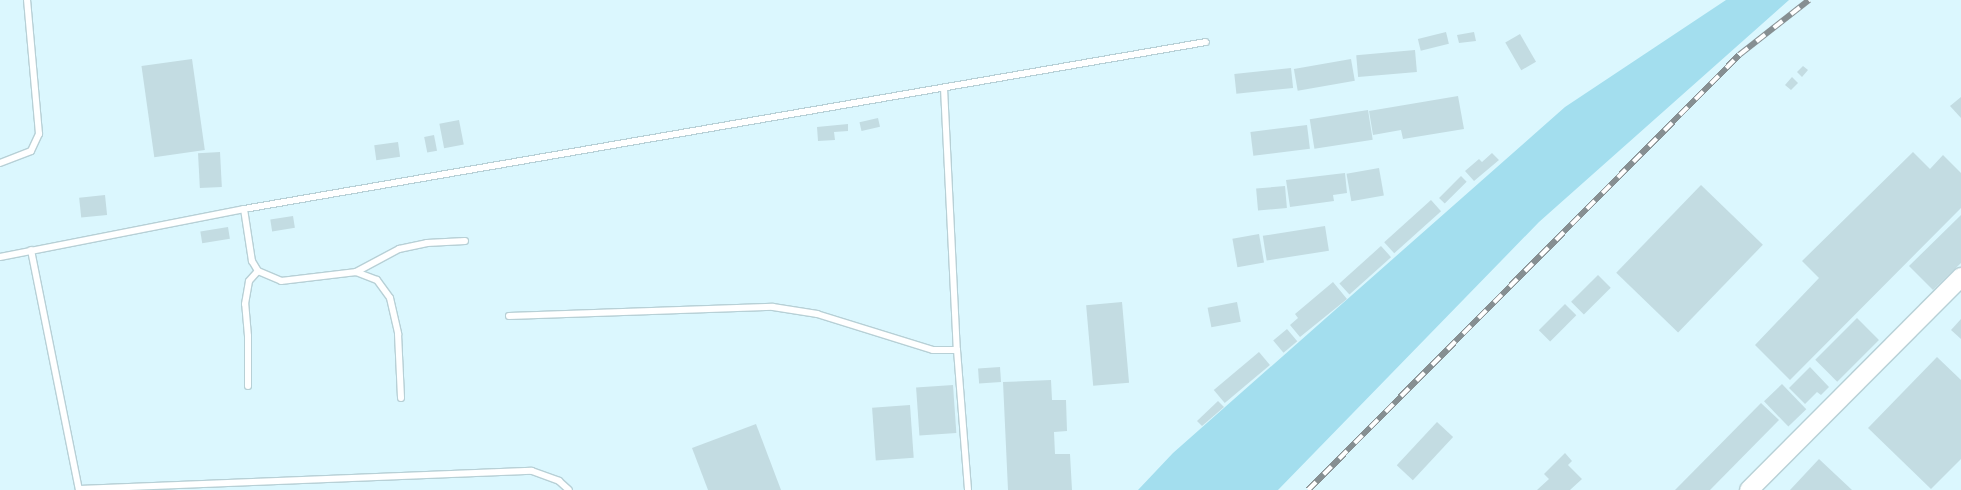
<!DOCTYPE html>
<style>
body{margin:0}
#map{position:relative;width:1961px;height:490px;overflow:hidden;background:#f1fbfe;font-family:Cabin,sans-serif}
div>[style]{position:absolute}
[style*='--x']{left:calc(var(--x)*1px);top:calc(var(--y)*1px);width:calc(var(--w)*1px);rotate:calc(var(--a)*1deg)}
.built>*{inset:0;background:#dbf7fe;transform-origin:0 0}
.green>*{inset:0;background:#a3deee}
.building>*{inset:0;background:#c3dce2;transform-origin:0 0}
.roads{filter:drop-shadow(1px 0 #b7d0d6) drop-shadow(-1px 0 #b7d0d6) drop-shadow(0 1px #b7d0d6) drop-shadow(0 -1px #b7d0d6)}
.lane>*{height:6px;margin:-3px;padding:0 3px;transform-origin:3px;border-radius:3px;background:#fff}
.secondary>*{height:18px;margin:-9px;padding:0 9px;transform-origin:9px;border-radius:9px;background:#fff}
.rail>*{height:5.5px;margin-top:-2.75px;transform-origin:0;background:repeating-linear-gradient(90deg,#fff 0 11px,#868f92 0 22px);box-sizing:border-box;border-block:1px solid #868f92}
span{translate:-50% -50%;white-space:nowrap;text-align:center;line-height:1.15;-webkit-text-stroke:4px #fff;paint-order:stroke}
</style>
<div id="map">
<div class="built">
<div style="left:0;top:0;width:1961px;height:490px"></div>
</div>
<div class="green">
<div style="clip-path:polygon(1726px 0,1789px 0,1539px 222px,1278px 490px,1138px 490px,1173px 453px,1565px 107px)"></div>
</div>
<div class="building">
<div style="left:1446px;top:32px;width:12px;height:29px;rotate:76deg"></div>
<div style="clip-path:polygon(1474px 32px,1476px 41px,1459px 43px,1457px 35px)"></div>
<div style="left:1520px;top:34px;width:32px;height:17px;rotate:60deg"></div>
<div style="left:1415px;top:50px;width:22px;height:59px;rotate:85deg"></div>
<div style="left:192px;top:59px;width:92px;height:51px;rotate:82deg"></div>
<div style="left:1351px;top:59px;width:22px;height:58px;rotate:80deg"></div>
<div style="clip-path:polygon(1803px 66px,1808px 70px,1802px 77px,1797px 72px)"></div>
<div style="left:1291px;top:68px;width:20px;height:57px;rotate:84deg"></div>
<div style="clip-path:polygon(1792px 77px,1798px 83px,1791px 90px,1785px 85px)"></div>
<div style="clip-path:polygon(1458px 96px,1464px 129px,1403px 139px,1401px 130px,1373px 135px,1369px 111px)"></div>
<div style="clip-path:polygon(1961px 97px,1961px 118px,1950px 106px)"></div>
<div style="left:1368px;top:110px;width:30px;height:59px;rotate:81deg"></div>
<div style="left:878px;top:118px;width:9px;height:19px;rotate:77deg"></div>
<div style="left:459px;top:120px;width:25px;height:20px;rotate:79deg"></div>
<div style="clip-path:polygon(848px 124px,848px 131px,834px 132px,835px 140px,818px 141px,817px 127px)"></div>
<div style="left:1307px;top:125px;width:24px;height:57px;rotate:83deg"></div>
<div style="left:434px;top:135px;width:16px;height:10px;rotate:79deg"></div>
<div style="left:398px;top:142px;width:15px;height:24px;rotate:82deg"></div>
<div style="left:220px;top:152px;width:35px;height:22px;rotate:87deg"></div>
<div style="clip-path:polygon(1913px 152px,1930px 169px,1943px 155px,1961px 173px,1961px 208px,1790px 380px,1755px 345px,1819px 278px,1802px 261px)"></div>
<div style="clip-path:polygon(1492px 153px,1499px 160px,1474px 181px,1465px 171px,1479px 159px,1482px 162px)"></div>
<div style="left:1379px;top:168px;width:28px;height:33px;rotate:80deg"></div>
<div style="clip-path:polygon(1345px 173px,1347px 193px,1333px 195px,1334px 201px,1290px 207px,1286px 180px)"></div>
<div style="left:1461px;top:176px;width:8px;height:31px;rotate:45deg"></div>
<div style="left:1701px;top:185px;width:86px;height:122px;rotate:44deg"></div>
<div style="left:1285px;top:186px;width:22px;height:29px;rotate:85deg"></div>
<div style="left:105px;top:195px;width:20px;height:26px;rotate:84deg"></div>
<div style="left:1431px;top:200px;width:15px;height:63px;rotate:48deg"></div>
<div style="clip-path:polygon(1961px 215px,1961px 263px,1933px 290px,1909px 266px)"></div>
<div style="left:293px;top:216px;width:12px;height:23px;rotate:81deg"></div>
<div style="left:1325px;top:226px;width:25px;height:63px;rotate:81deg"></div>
<div style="left:228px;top:227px;width:12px;height:28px;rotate:81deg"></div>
<div style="left:1259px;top:234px;width:29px;height:27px;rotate:80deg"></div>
<div style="left:1381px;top:246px;width:15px;height:56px;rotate:48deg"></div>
<div style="left:1598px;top:275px;width:18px;height:38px;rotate:45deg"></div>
<div style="clip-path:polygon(1333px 282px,1347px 299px,1300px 337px,1290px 325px,1298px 318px,1295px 314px)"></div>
<div style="left:1122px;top:302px;width:81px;height:36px;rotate:85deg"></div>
<div style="left:1237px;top:302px;width:20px;height:30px;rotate:79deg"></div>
<div style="left:1565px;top:304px;width:16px;height:37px;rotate:45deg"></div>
<div style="left:1857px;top:318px;width:31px;height:59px;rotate:45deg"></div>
<div style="clip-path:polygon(1961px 319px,1961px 339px,1951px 330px)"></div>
<div style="left:1287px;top:329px;width:16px;height:18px;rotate:50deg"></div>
<div style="left:1259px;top:352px;width:17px;height:59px;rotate:50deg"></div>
<div style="clip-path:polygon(1937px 357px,1961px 380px,1961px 459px,1931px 489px,1868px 428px)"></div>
<div style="left:1000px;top:367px;width:15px;height:22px;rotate:86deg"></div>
<div style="clip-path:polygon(1810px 367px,1829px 387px,1821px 395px,1817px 392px,1805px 404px,1789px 388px)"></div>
<div style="clip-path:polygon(1051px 380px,1052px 400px,1066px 400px,1067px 431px,1054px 432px,1055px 454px,1070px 454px,1072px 490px,1008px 490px,1003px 382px)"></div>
<div style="left:1782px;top:384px;width:35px;height:25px;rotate:46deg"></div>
<div style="left:953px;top:385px;width:48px;height:37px;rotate:86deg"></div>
<div style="clip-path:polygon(1218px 401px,1224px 407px,1202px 426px,1197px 421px)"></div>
<div style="clip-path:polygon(1761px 403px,1779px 420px,1710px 490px,1675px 490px)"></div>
<div style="left:910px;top:405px;width:53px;height:38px;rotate:86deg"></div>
<div style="left:1437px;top:422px;width:22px;height:59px;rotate:43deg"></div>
<div style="clip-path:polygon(756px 424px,781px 490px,708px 490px,692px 448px)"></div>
<div style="clip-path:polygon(1565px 453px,1572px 461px,1568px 465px,1582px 479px,1570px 490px,1537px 490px,1549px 479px,1544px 474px)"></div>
<div style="clip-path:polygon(1819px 459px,1852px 490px,1790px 490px)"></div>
</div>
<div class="roads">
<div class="lane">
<div style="--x:944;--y:88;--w:262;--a:87.2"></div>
<div style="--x:957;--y:350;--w:140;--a:85.5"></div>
<div style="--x:0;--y:163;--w:33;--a:-21"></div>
<div style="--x:31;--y:151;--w:19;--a:-65"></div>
<div style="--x:39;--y:134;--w:135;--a:-95.1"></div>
<div style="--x:244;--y:209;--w:53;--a:81.3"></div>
<div style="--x:252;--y:261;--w:12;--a:59"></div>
<div style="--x:258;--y:271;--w:25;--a:23"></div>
<div style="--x:281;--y:281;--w:76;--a:-6.8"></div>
<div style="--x:356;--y:272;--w:22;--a:21"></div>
<div style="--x:377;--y:280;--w:22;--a:54"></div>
<div style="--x:390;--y:298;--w:37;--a:77"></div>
<div style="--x:398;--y:334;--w:64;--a:87.3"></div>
<div style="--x:31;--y:250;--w:245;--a:78.7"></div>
<div style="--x:0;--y:257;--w:249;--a:-11.1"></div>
<div style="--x:244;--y:209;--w:976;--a:-9.85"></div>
<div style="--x:356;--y:272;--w:49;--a:-28.1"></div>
<div style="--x:399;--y:249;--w:29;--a:-12"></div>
<div style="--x:427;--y:243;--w:38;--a:-3"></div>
<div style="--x:509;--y:316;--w:264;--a:-2"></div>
<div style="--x:773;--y:307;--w:45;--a:9"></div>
<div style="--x:817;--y:314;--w:121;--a:17.2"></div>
<div style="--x:933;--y:350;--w:24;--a:0"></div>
<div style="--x:248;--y:386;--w:50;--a:-90"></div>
<div style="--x:248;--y:336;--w:32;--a:-95"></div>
<div style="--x:245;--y:304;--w:23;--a:-80"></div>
<div style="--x:249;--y:281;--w:13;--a:-48"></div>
<div style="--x:79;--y:489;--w:453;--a:-2.3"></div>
<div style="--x:532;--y:471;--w:29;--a:20"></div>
<div style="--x:559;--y:481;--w:13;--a:42"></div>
</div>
<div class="secondary">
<div style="--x:1749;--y:490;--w:301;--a:-45.1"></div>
</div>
</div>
<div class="rail">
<div style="--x:1308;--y:490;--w:612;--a:-45.26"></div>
<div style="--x:1739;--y:55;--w:89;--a:-38.2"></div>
</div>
</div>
